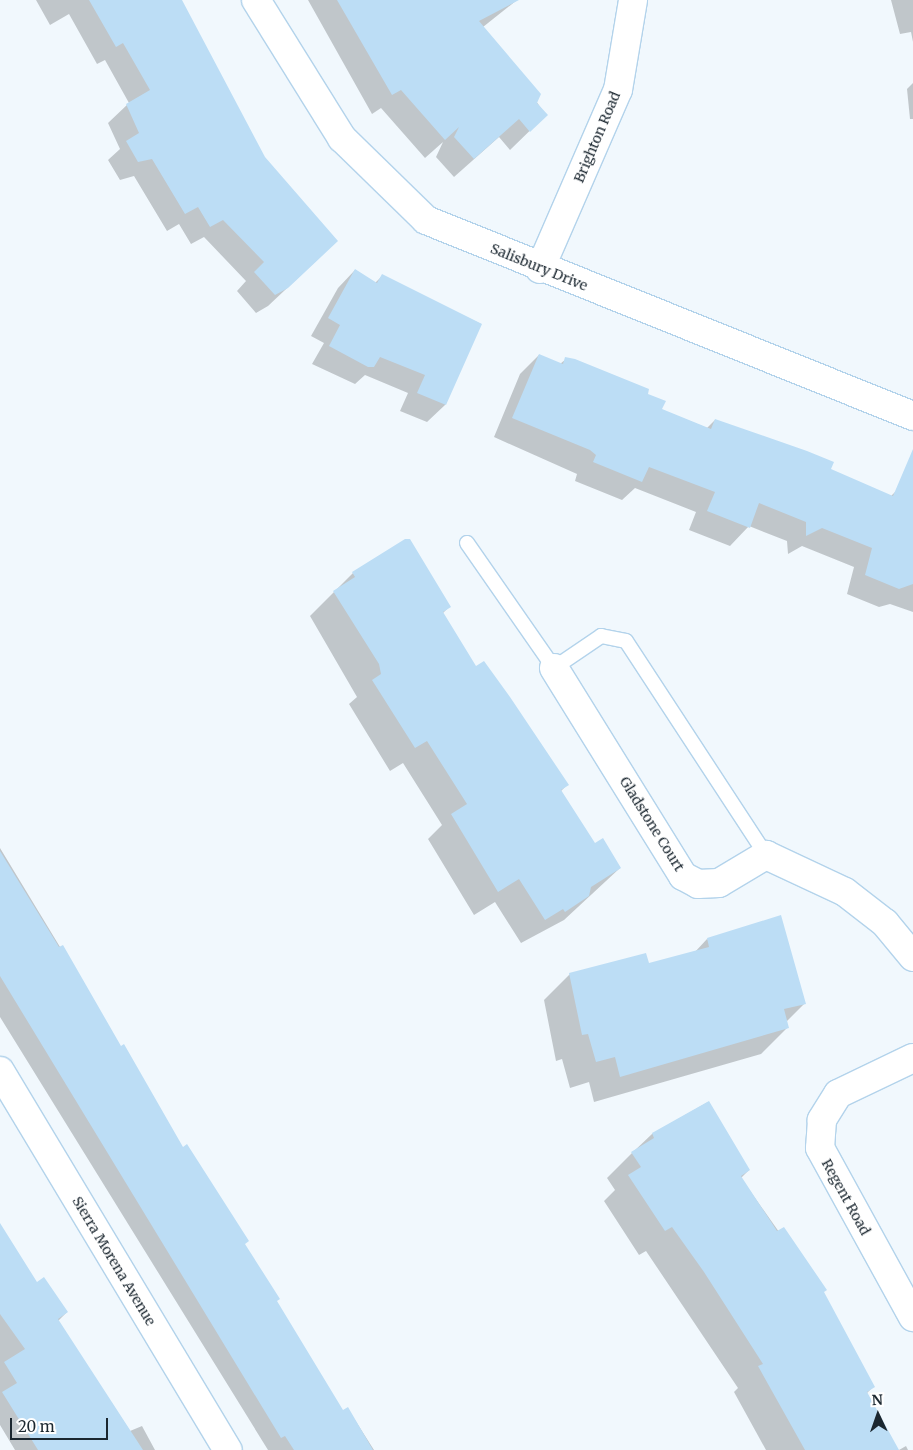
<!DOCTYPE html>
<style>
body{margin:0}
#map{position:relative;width:913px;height:1450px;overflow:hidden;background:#f1f8fd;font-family:Merriweather,serif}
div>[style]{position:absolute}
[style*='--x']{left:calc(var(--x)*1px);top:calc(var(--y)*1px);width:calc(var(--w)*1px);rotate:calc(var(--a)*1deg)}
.shadow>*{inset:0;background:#0003}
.building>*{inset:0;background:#bcddf5}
.roads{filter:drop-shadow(1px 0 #b3d3eb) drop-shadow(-1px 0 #b3d3eb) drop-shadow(0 1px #b3d3eb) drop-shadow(0 -1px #b3d3eb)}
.service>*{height:14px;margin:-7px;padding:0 7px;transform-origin:7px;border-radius:7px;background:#fff}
.minor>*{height:28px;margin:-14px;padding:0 14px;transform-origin:14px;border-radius:14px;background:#fff}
.tertiary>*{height:28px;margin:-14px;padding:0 14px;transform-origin:14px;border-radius:14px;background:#fff}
span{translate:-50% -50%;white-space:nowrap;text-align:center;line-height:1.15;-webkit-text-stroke:4.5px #fff;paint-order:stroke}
.street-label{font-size:14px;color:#1b2730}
.north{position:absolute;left:853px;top:1390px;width:50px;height:50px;-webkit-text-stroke:4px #fff;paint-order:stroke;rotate:357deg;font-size:14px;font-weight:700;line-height:20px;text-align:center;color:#1b2730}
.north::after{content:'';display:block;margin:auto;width:18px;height:22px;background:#1b2730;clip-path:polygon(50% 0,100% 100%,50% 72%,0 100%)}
.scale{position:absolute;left:10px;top:1418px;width:98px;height:22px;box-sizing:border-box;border:2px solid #1b2730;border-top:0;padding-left:6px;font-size:15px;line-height:18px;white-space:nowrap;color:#1b2730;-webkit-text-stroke:4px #fff;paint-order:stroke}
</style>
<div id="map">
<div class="shadow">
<div style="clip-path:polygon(36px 0,171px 0,318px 259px,268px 306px,256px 313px,237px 291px,246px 281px,204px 237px,191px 244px,179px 224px,167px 231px,134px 176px,120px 180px,108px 160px,120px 149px,108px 123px,129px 103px,105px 60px,97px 64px,69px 14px,50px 25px)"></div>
<div style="clip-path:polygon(308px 0,517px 0,483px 27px,546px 115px,510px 150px,499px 137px,454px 177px,436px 157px,443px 142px,425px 158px,381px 108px,372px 114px)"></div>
<div style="clip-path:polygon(891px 0,913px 0,913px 42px,911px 32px,900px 34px)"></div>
<div style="clip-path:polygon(913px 83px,913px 119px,910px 119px,907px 89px)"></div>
<div style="clip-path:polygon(355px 270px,375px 283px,382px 276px,481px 324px,445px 405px,427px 422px,400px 411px,408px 393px,365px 375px,355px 384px,312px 364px,324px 343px,311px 336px,338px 288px)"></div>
<div style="clip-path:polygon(539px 355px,560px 364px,566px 359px,646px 395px,660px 409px,707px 428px,715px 420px,890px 497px,896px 491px,913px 499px,913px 612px,890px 604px,879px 607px,847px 594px,854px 567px,802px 546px,788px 554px,787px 541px,749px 526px,730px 546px,689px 530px,696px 512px,635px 488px,622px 500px,575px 481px,577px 474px,494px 437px,520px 374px)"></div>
<div style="clip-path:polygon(353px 573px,450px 606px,442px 614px,476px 668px,567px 785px,561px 791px,594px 845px,620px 868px,564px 920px,521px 943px,495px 902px,474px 915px,428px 839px,442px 825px,403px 763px,390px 771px,349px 704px,357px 697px,310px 616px)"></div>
<div style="clip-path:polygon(0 848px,342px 1412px,348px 1409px,374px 1450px,268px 1450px,0 1017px)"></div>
<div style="clip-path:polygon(707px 939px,805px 1003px,786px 1022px,787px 1028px,761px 1054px,594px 1102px,589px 1082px,570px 1088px,562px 1059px,556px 1061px,544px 1000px,570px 974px,648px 965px,694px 953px)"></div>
<div style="clip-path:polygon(708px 1102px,749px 1170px,741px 1178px,822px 1293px,873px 1387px,867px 1393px,898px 1450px,766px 1450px,734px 1392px,738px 1388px,646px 1251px,639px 1255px,604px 1201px,615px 1190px,607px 1178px,632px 1153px,652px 1134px)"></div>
<div style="clip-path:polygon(0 1225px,36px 1284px,67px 1312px,58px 1321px,130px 1431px,142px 1426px,155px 1450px,15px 1450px,0 1425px)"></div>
<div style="clip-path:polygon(906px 1446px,908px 1450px,899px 1450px)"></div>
</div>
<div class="building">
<div style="clip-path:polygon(89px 0,182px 0,265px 157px,338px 241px,288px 288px,275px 295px,254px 272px,264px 262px,223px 220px,210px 227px,198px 207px,185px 214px,152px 159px,138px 162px,126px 141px,139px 133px,126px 104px,150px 90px,123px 43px,116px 47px)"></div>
<div style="clip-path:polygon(337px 0,519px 0,479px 21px,541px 94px,537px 103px,548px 115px,530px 132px,519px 119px,474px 159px,454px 137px,459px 127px,445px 140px,401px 90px,392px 95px)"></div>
<div style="clip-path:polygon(355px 269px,377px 283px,382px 274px,482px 324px,446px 405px,417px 393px,425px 375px,380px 357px,374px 367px,368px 367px,329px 346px,340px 325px,328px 318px)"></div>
<div style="clip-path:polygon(539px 354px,563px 364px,565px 357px,575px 359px,649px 389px,648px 394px,666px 401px,662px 409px,711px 429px,715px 419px,807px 451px,834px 462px,831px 469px,893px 496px,913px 449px,913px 584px,899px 589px,865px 575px,872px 548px,822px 528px,806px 536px,806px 522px,759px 503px,750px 528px,707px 511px,715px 492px,649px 467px,642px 482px,593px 462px,596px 455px,590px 450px,512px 418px)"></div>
<div style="clip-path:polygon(405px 539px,410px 539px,451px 607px,443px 612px,476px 666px,484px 661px,510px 697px,569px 785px,561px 790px,595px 843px,603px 838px,621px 868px,591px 887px,589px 896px,565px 912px,563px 909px,545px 920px,519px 879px,498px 892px,451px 814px,467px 804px,427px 741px,415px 748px,372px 680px,381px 674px,379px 664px,333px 591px,355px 577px,352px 572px)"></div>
<div style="clip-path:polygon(0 851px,59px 947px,63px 945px,121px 1046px,124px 1044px,183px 1147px,187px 1144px,249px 1241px,245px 1244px,280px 1299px,277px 1301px,343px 1410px,348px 1407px,373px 1450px,294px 1450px,285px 1436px,281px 1438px,0 976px)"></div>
<div style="clip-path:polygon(781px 915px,806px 1004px,784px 1009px,789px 1028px,620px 1077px,615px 1057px,596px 1062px,588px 1034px,582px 1035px,569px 973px,646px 953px,649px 963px,709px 947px,707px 938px)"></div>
<div style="clip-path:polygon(709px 1101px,750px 1170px,741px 1176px,777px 1231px,784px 1227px,827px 1290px,824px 1292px,875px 1387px,867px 1392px,899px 1450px,805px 1450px,758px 1366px,763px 1364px,704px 1272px,672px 1227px,665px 1231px,628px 1175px,641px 1167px,631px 1152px,654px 1138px,652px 1133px)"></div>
<div style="clip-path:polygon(0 1223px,37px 1282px,44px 1277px,68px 1312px,58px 1319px,143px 1450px,38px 1450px,2px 1392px,17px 1383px,4px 1362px,25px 1349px,0 1314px)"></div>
</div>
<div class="roads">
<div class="service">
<div style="--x:467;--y:543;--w:152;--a:55.2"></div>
<div style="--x:554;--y:668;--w:57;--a:-34.2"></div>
<div style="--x:601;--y:636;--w:25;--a:11"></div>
<div style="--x:626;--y:641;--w:256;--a:56.8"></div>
</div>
<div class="minor">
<div style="--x:256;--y:0;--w:163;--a:58.1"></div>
<div style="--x:342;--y:138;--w:117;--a:44.3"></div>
<div style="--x:426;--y:220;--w:525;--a:21.92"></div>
<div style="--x:540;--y:269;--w:195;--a:-66.5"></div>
<div style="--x:618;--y:90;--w:91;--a:-80.5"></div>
<div style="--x:554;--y:668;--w:245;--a:58.2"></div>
<div style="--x:683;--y:876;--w:17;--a:28"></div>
<div style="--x:698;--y:884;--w:21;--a:-3"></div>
<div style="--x:719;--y:883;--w:55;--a:-30.8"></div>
<div style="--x:766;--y:855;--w:87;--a:25.1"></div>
<div style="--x:845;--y:892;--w:51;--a:37.8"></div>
<div style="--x:885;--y:923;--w:44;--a:50.5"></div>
<div style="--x:913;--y:1058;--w:83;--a:154.4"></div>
<div style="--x:838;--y:1094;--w:31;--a:122"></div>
<div style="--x:822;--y:1120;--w:28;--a:94"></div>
<div style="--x:820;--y:1148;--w:193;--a:61.2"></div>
</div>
<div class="tertiary">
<div style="--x:0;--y:1071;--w:442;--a:59"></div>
</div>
</div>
<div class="street-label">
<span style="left:597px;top:137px;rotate:-67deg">Brighton Road</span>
<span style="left:539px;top:267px;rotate:22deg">Salisbury Drive</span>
<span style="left:652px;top:824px;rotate:58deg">Gladstone Court</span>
<span style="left:846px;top:1197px;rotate:61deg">Regent Road</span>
<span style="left:114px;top:1261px;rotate:59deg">Sierra Morena Avenue</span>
</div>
<div class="north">N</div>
<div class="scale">20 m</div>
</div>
